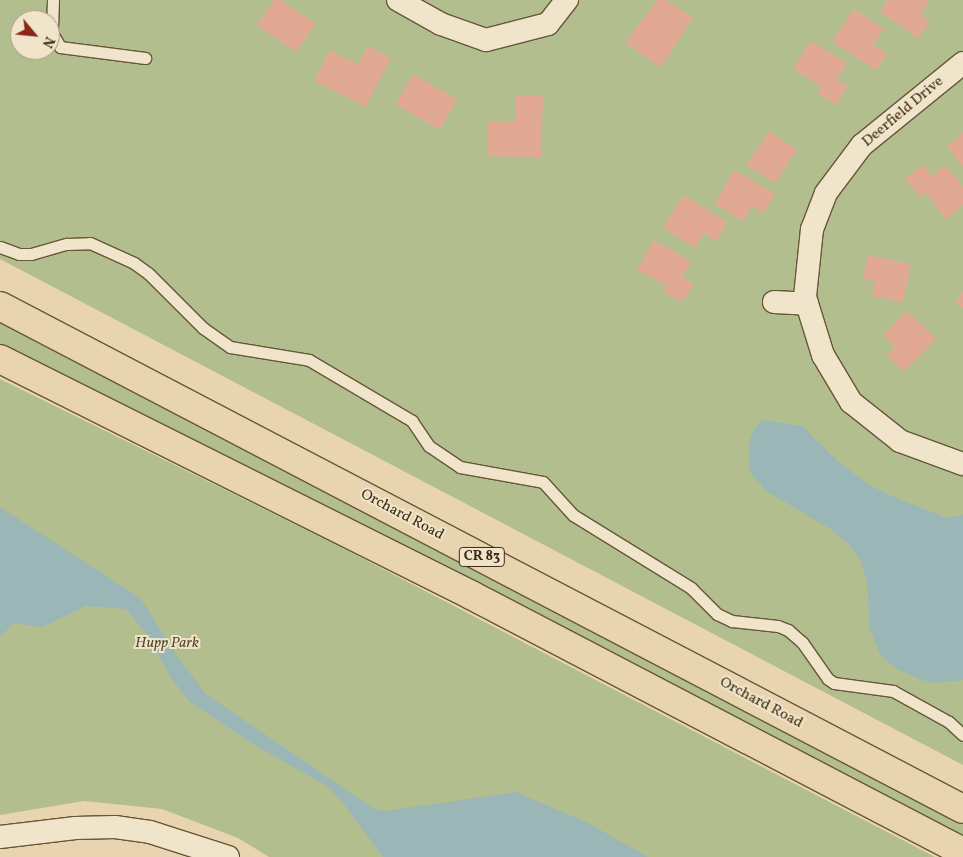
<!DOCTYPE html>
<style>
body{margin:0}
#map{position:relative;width:963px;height:857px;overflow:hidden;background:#e8d5af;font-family:Vollkorn,serif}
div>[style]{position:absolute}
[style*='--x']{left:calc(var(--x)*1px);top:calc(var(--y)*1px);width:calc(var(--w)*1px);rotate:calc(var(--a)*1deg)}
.green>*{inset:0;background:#b2be8e}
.water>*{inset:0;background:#9bb6b6}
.building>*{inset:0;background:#e1a993;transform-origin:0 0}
.roads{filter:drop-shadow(1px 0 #675638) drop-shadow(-1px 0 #675638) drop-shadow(0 1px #675638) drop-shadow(0 -1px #675638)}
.service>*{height:11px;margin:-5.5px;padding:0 5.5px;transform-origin:5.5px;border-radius:5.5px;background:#f0e4cb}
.minor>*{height:22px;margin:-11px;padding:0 11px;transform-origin:11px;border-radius:11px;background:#f0e4cb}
.primary>*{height:28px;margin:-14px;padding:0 14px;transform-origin:14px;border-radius:14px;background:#e8d5af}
span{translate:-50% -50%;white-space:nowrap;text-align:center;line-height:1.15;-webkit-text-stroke:4px #f0e4cb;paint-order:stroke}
.shield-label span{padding:1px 4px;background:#f0e4cb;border:1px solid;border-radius:4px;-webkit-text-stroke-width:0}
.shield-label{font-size:14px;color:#3c2b11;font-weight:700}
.street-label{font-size:15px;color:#3c2b11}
.park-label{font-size:15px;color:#54482a;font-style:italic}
.north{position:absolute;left:10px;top:10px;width:50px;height:50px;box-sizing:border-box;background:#f0e4cb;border:1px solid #a89a81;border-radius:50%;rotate:118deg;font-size:14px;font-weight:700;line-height:20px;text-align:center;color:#3c2b11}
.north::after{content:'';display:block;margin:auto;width:18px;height:22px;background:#8f2418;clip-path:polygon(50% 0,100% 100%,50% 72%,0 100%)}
</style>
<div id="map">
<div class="green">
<div style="clip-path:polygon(evenodd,0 0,963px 0,963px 765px,0 259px,0 0,20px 20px,50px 20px,50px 50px,20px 50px,20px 20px)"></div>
<div style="clip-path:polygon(0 322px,963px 823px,963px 839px,376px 532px,0 345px)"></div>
<div style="clip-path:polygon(0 379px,333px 543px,935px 857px,269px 857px,238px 838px,162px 809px,84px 801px,0 815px)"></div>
</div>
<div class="water">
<div style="clip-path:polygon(763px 420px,802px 426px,841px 464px,873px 487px,898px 499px,947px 518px,963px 515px,963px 680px,935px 683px,921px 680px,894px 667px,880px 654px,870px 629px,867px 582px,861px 561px,850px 546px,832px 530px,765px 490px,750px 472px,749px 442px,753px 430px)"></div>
<div style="clip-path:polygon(0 507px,141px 599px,176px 655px,206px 694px,374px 809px,386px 811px,516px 792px,588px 823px,648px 857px,383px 857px,343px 803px,327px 786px,251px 743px,189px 701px,171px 678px,149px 637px,126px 609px,86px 606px,42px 627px,14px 623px,0 637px)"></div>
</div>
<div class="building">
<div style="clip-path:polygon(274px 0,281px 0,316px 24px,296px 52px,257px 25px)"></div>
<div style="clip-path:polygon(657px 0,666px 0,693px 18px,661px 67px,625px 43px)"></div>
<div style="clip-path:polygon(888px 0,930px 0,920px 14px,930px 21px,918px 38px,880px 12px)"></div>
<div style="clip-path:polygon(854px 9px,884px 29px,873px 45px,887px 54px,876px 70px,832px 42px)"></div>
<div style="clip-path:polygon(810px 41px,847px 63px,837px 80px,848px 86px,836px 105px,817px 93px,821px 86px,793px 69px)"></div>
<div style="clip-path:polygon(368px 46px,391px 58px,366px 107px,314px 81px,330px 50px,358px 65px)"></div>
<div style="left:413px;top:74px;width:51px;height:35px;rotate:30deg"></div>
<div style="clip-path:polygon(516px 95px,543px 96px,541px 157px,487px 156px,487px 121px,515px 122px)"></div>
<div style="left:769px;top:131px;width:34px;height:40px;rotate:34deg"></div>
<div style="clip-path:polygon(963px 133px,963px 166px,947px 146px)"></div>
<div style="clip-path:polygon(922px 165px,932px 176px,945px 165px,963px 186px,963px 205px,946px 219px,925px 192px,920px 197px,905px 179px)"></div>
<div style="clip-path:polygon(734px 170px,775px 194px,764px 213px,752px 206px,743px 221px,715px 204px)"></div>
<div style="clip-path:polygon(683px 195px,728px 222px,716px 241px,704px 233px,696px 248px,663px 228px)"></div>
<div style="clip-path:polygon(653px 240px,691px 261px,682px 277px,693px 284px,683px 302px,663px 292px,667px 286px,637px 270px)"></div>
<div style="clip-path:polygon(868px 255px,911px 264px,903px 302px,872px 296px,875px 281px,863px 278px)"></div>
<div style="clip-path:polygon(963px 291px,963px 308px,955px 303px)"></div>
<div style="clip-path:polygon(907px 311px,936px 339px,904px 371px,886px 355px,895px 347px,883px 335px)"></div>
</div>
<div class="roads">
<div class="service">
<div style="--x:53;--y:0;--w:33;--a:92"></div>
<div style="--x:52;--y:33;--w:16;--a:60"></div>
<div style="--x:60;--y:47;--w:86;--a:7.4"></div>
<div style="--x:0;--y:247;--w:20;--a:20"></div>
<div style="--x:19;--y:254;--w:12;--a:0"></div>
<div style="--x:31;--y:254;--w:37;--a:-16"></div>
<div style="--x:67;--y:244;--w:23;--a:-2"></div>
<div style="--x:90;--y:243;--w:48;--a:24.4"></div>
<div style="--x:134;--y:263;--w:17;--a:36"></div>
<div style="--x:148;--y:273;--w:78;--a:45"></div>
<div style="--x:203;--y:328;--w:33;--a:35"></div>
<div style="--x:230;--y:347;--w:80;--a:9.3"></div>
<div style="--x:309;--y:360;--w:120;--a:30.6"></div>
<div style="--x:412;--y:421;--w:30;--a:56"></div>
<div style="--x:429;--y:446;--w:37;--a:34"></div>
<div style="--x:460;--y:467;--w:84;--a:10.2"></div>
<div style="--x:543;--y:482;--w:45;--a:47.7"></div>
<div style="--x:573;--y:515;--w:139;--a:31.7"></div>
<div style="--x:691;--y:588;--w:37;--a:45"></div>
<div style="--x:717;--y:614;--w:17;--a:25"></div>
<div style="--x:732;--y:621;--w:46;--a:6.2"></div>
<div style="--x:778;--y:626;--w:11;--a:22"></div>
<div style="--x:788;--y:630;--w:18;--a:41"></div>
<div style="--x:802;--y:642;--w:45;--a:54.9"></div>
<div style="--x:828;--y:679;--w:7;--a:34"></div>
<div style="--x:834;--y:683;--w:60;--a:7.7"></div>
<div style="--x:893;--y:691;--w:64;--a:29"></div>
<div style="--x:949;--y:722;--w:19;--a:43"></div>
</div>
<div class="minor">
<div style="--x:398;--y:0;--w:49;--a:29.2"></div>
<div style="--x:441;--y:24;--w:48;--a:19.6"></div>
<div style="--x:486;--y:40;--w:64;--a:-14.5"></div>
<div style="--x:548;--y:24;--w:31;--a:-52"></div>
<div style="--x:963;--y:63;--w:130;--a:140.9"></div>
<div style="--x:862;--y:145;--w:60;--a:126.9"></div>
<div style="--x:826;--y:193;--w:39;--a:111"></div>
<div style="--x:812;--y:229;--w:68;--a:95.9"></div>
<div style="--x:805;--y:297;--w:61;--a:72.8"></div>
<div style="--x:823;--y:355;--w:55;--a:59.2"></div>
<div style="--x:851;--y:402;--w:63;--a:38.5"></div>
<div style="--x:900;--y:441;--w:67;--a:20.1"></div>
<div style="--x:774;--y:302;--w:33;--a:3"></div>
<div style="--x:0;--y:837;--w:76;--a:-6.8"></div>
<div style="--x:75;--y:828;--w:40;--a:-1.4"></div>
<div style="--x:115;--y:827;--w:35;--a:8"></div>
<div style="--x:150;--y:832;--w:82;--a:17.8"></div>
</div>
<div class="primary">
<div style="--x:0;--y:306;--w:1086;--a:27.58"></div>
<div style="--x:0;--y:359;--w:527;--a:26.61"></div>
<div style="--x:471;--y:595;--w:555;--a:27.58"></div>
</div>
</div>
<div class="shield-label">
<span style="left:482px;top:557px">CR 83</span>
</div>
<div class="street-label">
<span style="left:903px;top:112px;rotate:-40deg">Deerfield Drive</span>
<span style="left:402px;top:515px;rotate:28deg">Orchard Road</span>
<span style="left:761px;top:703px;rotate:28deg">Orchard Road</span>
</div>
<div class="park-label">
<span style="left:167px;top:644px">Hupp Park</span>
</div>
<div class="north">N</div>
</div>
